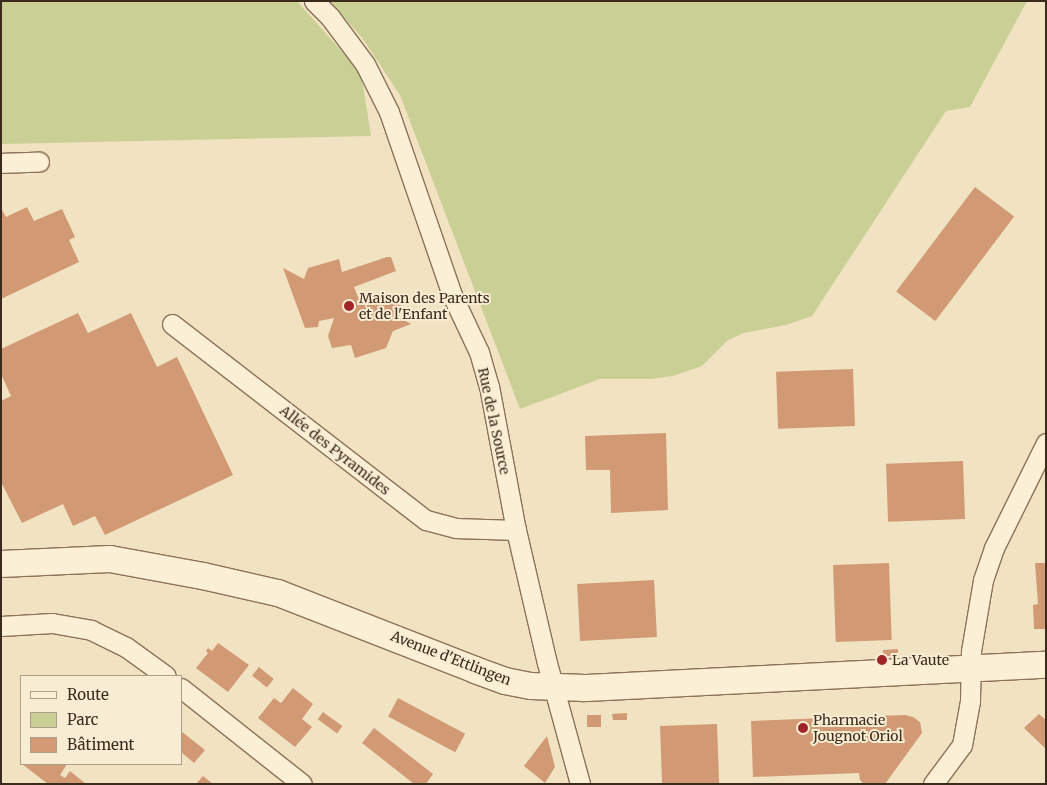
<!DOCTYPE html>
<meta charset="utf-8">
<style>
body{margin:0}
#map{position:relative;width:1047px;height:785px;overflow:hidden;background:#f1e2c2;font-family:Merriweather,serif}
div>[style]{position:absolute}
[style*='--x']{left:calc(var(--x)*1px);top:calc(var(--y)*1px);width:calc(var(--w)*1px);rotate:calc(var(--a)*1deg)}
.green>*{inset:0;background:#cad095}
.building>*{inset:0;background:#d19a75;transform-origin:0 0}
.roads{filter:drop-shadow(1px 0 #8c7258) drop-shadow(-1px 0 #8c7258) drop-shadow(0 1px #8c7258) drop-shadow(0 -1px #8c7258)}
.street>*{height:19px;margin:-9.5px;padding:0 9.5px;transform-origin:9.5px;border-radius:9.5px;background:#fbefd6}
.secondary>*{height:26px;margin:-13px;padding:0 13px;transform-origin:13px;border-radius:13px;background:#fbefd6}
.dots>*{width:14px;height:14px;translate:-50% -50%;box-sizing:border-box;border:2px solid #f8ecd2;border-radius:50%}
span{translate:-50% -50%;white-space:nowrap;text-align:center;line-height:1.15;-webkit-text-stroke:4px #f8ecd2;paint-order:stroke}
.poi-label{font-size:14px;color:#3b2b1d}
.left{translate:0 -50%;text-align:left}
.street-label{font-size:14px;color:#3b2b1d}
.frame{position:absolute;inset:0;border:2px solid #3b2b1d;pointer-events:none}
.legend{position:absolute;left:20px;top:675px;width:162px;height:90px;box-sizing:border-box;background:#f8ecd2;border:1px solid #ac9f8a;margin:0;padding:6px 9px;list-style:none;font-size:15px;color:#3b2b1d}
.legend li{display:flex;align-items:center;gap:10px;height:25px}
.legend b{width:25px;border:1px solid #ac9f8a}
</style>
<div id="map">
<div class="green">
<div style="clip-path:polygon(1px 1px,297px 1px,361px 73px,371px 136px,1px 144px)"></div>
<div style="clip-path:polygon(330px 1px,1027px 1px,970px 107px,946px 111px,812px 316px,786px 325px,744px 333px,728px 340px,702px 366px,673px 376px,650px 379px,600px 379px,520px 409px,400px 95px,363px 39px)"></div>
</div>
<div class="building">
<div style="left:975px;top:187px;width:49px;height:131px;rotate:37deg"></div>
<div style="clip-path:polygon(27px 207px,34px 221px,62px 209px,75px 237px,69px 240px,79px 262px,1px 299px,1px 208px,6px 217px)"></div>
<div style="clip-path:polygon(387px 257px,391px 257px,396px 271px,354px 287px,361px 304px,395px 294px,402px 308px,399px 317px,411px 324px,393px 331px,386px 348px,355px 358px,351px 345px,332px 348px,328px 336px,334px 318px,319px 321px,318px 327px,305px 328px,283px 268px,304px 279px,308px 268px,339px 259px,342px 272px)"></div>
<div style="clip-path:polygon(78px 313px,88px 333px,131px 313px,157px 367px,177px 357px,233px 475px,105px 535px,95px 516px,73px 526px,63px 504px,22px 523px,1px 482px,1px 401px,11px 396px,1px 374px,1px 349px)"></div>
<div style="left:853px;top:369px;width:57px;height:77px;rotate:88deg"></div>
<div style="clip-path:polygon(666px 433px,668px 510px,611px 513px,610px 470px,586px 470px,585px 436px)"></div>
<div style="left:963px;top:461px;width:58px;height:77px;rotate:88deg"></div>
<div style="left:889px;top:563px;width:77px;height:56px;rotate:88deg"></div>
<div style="clip-path:polygon(1035px 563px,1046px 563px,1046px 629px,1034px 629px,1033px 605px,1038px 604px)"></div>
<div style="left:654px;top:580px;width:57px;height:77px;rotate:87deg"></div>
<div style="clip-path:polygon(218px 643px,249px 665px,228px 692px,196px 668px,208px 653px,206px 651px,208px 648px,212px 651px)"></div>
<div style="clip-path:polygon(898px 649px,898px 656px,883px 656px,883px 650px)"></div>
<div style="left:259px;top:667px;width:19px;height:11px;rotate:39deg"></div>
<div style="clip-path:polygon(293px 688px,313px 704px,302px 719px,312px 727px,295px 747px,258px 718px,274px 698px,281px 703px)"></div>
<div style="left:398px;top:698px;width:76px;height:21px;rotate:28deg"></div>
<div style="left:323px;top:712px;width:24px;height:9px;rotate:36deg"></div>
<div style="clip-path:polygon(627px 713px,627px 720px,613px 720px,612px 714px)"></div>
<div style="clip-path:polygon(1039px 714px,1046px 720px,1046px 749px,1024px 728px)"></div>
<div style="left:587px;top:715px;width:14px;height:12px"></div>
<div style="clip-path:polygon(905px 715px,913px 717px,920px 722px,922px 733px,885px 784px,864px 784px,860px 780px,859px 773px,753px 777px,751px 721px)"></div>
<div style="left:717px;top:724px;width:60px;height:57px;rotate:88deg"></div>
<div style="clip-path:polygon(374px 728px,433px 774px,426px 784px,414px 784px,362px 743px)"></div>
<div style="clip-path:polygon(181px 731px,205px 750px,194px 763px,181px 752px)"></div>
<div style="clip-path:polygon(547px 736px,555px 767px,545px 783px,524px 766px)"></div>
<div style="clip-path:polygon(22px 764px,67px 764px,60px 775px,65px 778px,70px 771px,86px 784px,48px 784px)"></div>
<div style="clip-path:polygon(203px 776px,213px 784px,196px 784px)"></div>
</div>
<div class="roads">
<div class="street">
<div style="--x:314;--y:1;--w:23;--a:45"></div>
<div style="--x:330;--y:17;--w:59;--a:53.3"></div>
<div style="--x:365;--y:64;--w:54;--a:63.4"></div>
<div style="--x:389;--y:112;--w:194;--a:71"></div>
<div style="--x:452;--y:295;--w:63;--a:64.7"></div>
<div style="--x:479;--y:352;--w:35;--a:74"></div>
<div style="--x:489;--y:386;--w:147;--a:79.4"></div>
<div style="--x:516;--y:530;--w:137;--a:76.9"></div>
<div style="--x:547;--y:663;--w:125;--a:74.7"></div>
<div style="--x:1;--y:163;--w:38;--a:-2"></div>
<div style="--x:172;--y:324;--w:321;--a:37.7"></div>
<div style="--x:426;--y:520;--w:31;--a:15"></div>
<div style="--x:456;--y:528;--w:60;--a:1.9"></div>
<div style="--x:1;--y:626;--w:51;--a:-3.4"></div>
<div style="--x:52;--y:623;--w:40;--a:10"></div>
<div style="--x:91;--y:630;--w:39;--a:26"></div>
<div style="--x:126;--y:647;--w:49;--a:35.9"></div>
<div style="--x:181;--y:688;--w:154;--a:38.4"></div>
<div style="--x:933;--y:784;--w:49;--a:-53.4"></div>
<div style="--x:962;--y:745;--w:45;--a:-79.7"></div>
<div style="--x:970;--y:701;--w:50;--a:-88.9"></div>
<div style="--x:971;--y:651;--w:72;--a:-80.4"></div>
<div style="--x:983;--y:580;--w:34;--a:-71"></div>
<div style="--x:994;--y:548;--w:117;--a:-63.7"></div>
</div>
<div class="secondary">
<div style="--x:1;--y:564;--w:109;--a:-2.6"></div>
<div style="--x:110;--y:559;--w:95;--a:10.4"></div>
<div style="--x:203;--y:576;--w:77;--a:12.8"></div>
<div style="--x:278;--y:593;--w:212;--a:21.3"></div>
<div style="--x:475;--y:670;--w:32;--a:20"></div>
<div style="--x:505;--y:681;--w:26;--a:11"></div>
<div style="--x:531;--y:686;--w:54;--a:2.1"></div>
<div style="--x:585;--y:688;--w:462;--a:-2.9"></div>
</div>
</div>
<div class="dots">
<div style="left:349px;top:306px;background:#9f2427"></div>
<div style="left:882px;top:660px;background:#9f2427"></div>
<div style="left:803px;top:728px;background:#9f2427"></div>
</div>
<div class="poi-label">
<span class="left" style="left:359px;top:306px">Maison des Parents<br>et de l'Enfant</span>
<span class="left" style="left:892px;top:660px">La Vaute</span>
<span class="left" style="left:813px;top:728px">Pharmacie<br>Jougnot Oriol</span>
</div>
<div class="street-label">
<span style="left:494px;top:421px;rotate:78deg">Rue de la Source</span>
<span style="left:335px;top:450px;rotate:38deg">Allée des Pyramides</span>
<span style="left:451px;top:658px;rotate:21deg">Avenue d'Ettlingen</span>
</div>
<div class="frame"></div>
<ul class="legend">
<li><b style="height:6px;background:#fbefd6"></b>Route</li>
<li><b style="height:14px;background:#cad095"></b>Parc</li>
<li><b style="height:14px;background:#d19a75"></b>Bâtiment</li>
</ul>
</div>
